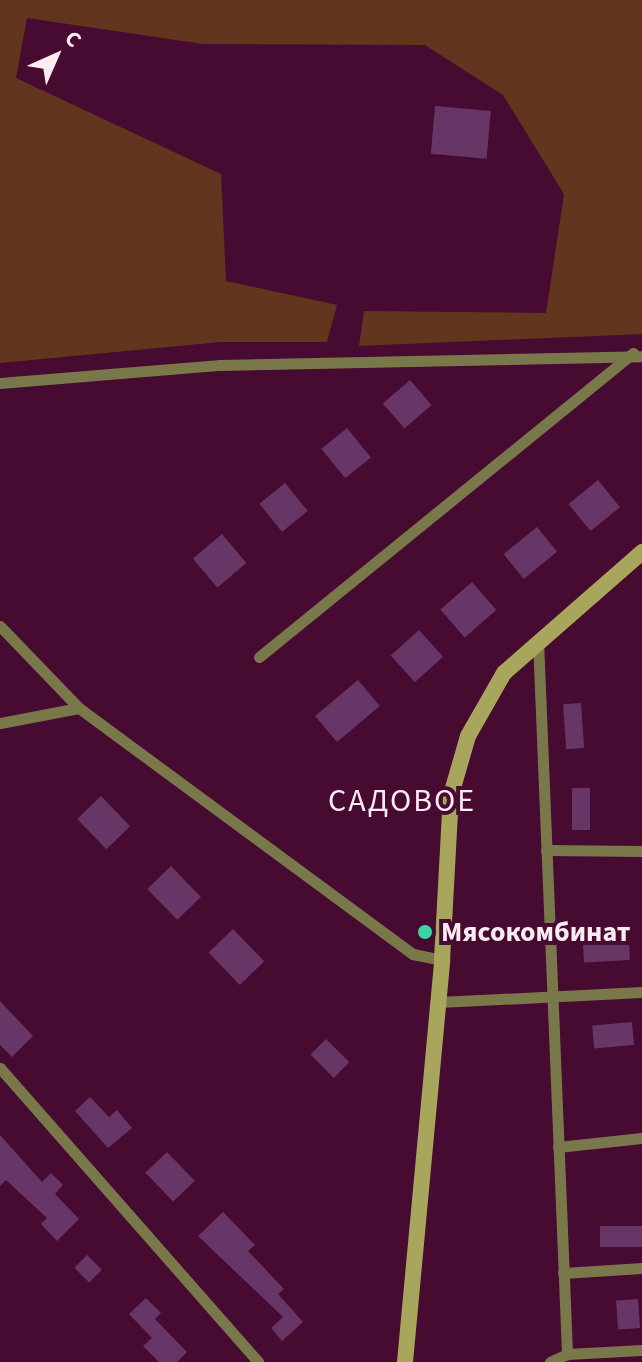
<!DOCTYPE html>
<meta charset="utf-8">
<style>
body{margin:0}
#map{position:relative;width:642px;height:1362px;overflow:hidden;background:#470a30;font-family:"Source Sans 3",sans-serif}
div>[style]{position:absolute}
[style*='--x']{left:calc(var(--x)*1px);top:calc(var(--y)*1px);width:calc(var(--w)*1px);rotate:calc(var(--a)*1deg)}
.green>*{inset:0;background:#61351e}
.building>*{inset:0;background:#673667;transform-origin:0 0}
.street>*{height:11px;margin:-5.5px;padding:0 5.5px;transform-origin:5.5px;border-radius:5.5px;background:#79784b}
.secondary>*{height:16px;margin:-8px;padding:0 8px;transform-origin:8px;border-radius:8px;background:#a8a65c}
.dots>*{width:22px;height:22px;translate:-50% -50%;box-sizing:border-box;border:4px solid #470a30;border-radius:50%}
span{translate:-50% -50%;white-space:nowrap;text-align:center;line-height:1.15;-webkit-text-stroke:8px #470a30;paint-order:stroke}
.poi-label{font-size:28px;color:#fbebf2;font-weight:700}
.left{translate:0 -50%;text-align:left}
.quarter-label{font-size:32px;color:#fbebf2;letter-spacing:2px}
.north{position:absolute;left:16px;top:16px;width:80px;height:80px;-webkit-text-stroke:6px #470a30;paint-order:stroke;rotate:45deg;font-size:22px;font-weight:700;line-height:32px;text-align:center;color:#fbebf2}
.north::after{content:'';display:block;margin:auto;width:28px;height:36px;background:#fbebf2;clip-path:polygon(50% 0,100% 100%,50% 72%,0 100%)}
</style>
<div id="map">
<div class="green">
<div style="clip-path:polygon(0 0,642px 0,642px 334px,359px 346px,364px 311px,546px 313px,564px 194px,503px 95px,425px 45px,203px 44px,27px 18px,16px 78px,221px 174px,226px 281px,337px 305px,327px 342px,221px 342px,0 363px)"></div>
</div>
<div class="building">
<div style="left:435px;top:106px;width:56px;height:48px;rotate:5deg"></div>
<div style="left:410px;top:380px;width:33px;height:36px;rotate:49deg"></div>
<div style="left:347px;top:428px;width:38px;height:33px;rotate:51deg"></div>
<div style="left:598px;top:480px;width:35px;height:38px;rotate:51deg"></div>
<div style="left:285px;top:483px;width:36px;height:33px;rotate:51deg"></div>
<div style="left:537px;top:527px;width:32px;height:43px;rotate:51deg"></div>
<div style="left:222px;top:534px;width:38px;height:38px;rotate:50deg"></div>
<div style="left:472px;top:582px;width:37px;height:42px;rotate:49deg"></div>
<div style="left:419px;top:630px;width:36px;height:38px;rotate:48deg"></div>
<div style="left:358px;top:680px;width:34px;height:56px;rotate:50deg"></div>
<div style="left:581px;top:703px;width:45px;height:18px;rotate:86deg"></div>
<div style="left:572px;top:788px;width:18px;height:42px"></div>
<div style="left:101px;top:796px;width:42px;height:33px;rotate:46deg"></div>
<div style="left:171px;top:866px;width:43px;height:33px;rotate:46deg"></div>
<div style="left:233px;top:929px;width:45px;height:34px;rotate:46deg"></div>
<div style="left:629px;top:942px;width:18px;height:46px;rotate:87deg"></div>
<div style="clip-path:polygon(0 1001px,33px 1036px,12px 1057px,0 1045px)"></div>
<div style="left:632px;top:1022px;width:23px;height:40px;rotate:85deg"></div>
<div style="left:326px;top:1039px;width:33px;height:22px;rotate:45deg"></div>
<div style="clip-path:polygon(90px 1097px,109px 1117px,117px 1110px,132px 1128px,108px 1148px,75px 1111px)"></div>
<div style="clip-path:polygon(0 1135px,42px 1182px,51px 1173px,63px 1185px,55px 1194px,79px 1219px,57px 1241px,41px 1224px,47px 1218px,6px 1180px,0 1186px)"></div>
<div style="left:167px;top:1152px;width:40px;height:30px;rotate:46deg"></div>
<div style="clip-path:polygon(223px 1212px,255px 1245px,248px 1251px,284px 1289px,278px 1294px,303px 1322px,282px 1341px,271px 1328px,283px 1317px,198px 1236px)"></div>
<div style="left:642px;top:1226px;width:21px;height:42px;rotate:90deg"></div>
<div style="left:87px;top:1255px;width:21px;height:18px;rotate:45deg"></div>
<div style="clip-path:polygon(146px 1298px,161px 1313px,155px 1319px,187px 1352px,177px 1362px,159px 1362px,143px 1346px,152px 1338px,129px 1314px)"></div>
<div style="left:638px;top:1299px;width:29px;height:22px;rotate:86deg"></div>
</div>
<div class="street">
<div style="--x:0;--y:383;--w:221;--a:-4.7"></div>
<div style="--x:220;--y:365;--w:422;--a:-1.2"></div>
<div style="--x:0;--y:626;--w:114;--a:46.1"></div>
<div style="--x:538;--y:640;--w:715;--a:87.67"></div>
<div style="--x:259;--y:657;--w:482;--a:-39.1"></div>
<div style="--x:0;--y:723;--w:80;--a:-10.8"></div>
<div style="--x:79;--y:708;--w:415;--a:36.4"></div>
<div style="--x:413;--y:954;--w:30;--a:12"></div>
<div style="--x:546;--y:850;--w:96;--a:0.6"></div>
<div style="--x:439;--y:1002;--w:203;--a:-2.8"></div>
<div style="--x:0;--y:1068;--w:391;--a:48.7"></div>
<div style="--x:558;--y:1147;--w:84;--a:-6.1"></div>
<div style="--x:563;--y:1273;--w:79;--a:-3.6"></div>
<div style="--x:550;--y:1362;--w:19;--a:-25"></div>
<div style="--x:567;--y:1354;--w:75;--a:-3.1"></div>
</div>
<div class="secondary">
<div style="--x:405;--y:1362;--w:404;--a:-84.7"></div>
<div style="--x:442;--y:960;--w:165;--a:-86.9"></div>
<div style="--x:451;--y:795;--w:61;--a:-73.9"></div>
<div style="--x:468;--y:736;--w:73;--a:-60.3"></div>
<div style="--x:504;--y:673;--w:184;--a:-41.2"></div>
</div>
<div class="dots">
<div style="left:425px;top:932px;background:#3bd4a4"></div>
</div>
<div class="poi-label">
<span class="left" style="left:441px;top:932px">Мясокомбинат</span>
</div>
<div class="quarter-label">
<span style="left:402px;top:801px">САДОВОЕ</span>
</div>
<div class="north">С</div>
</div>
